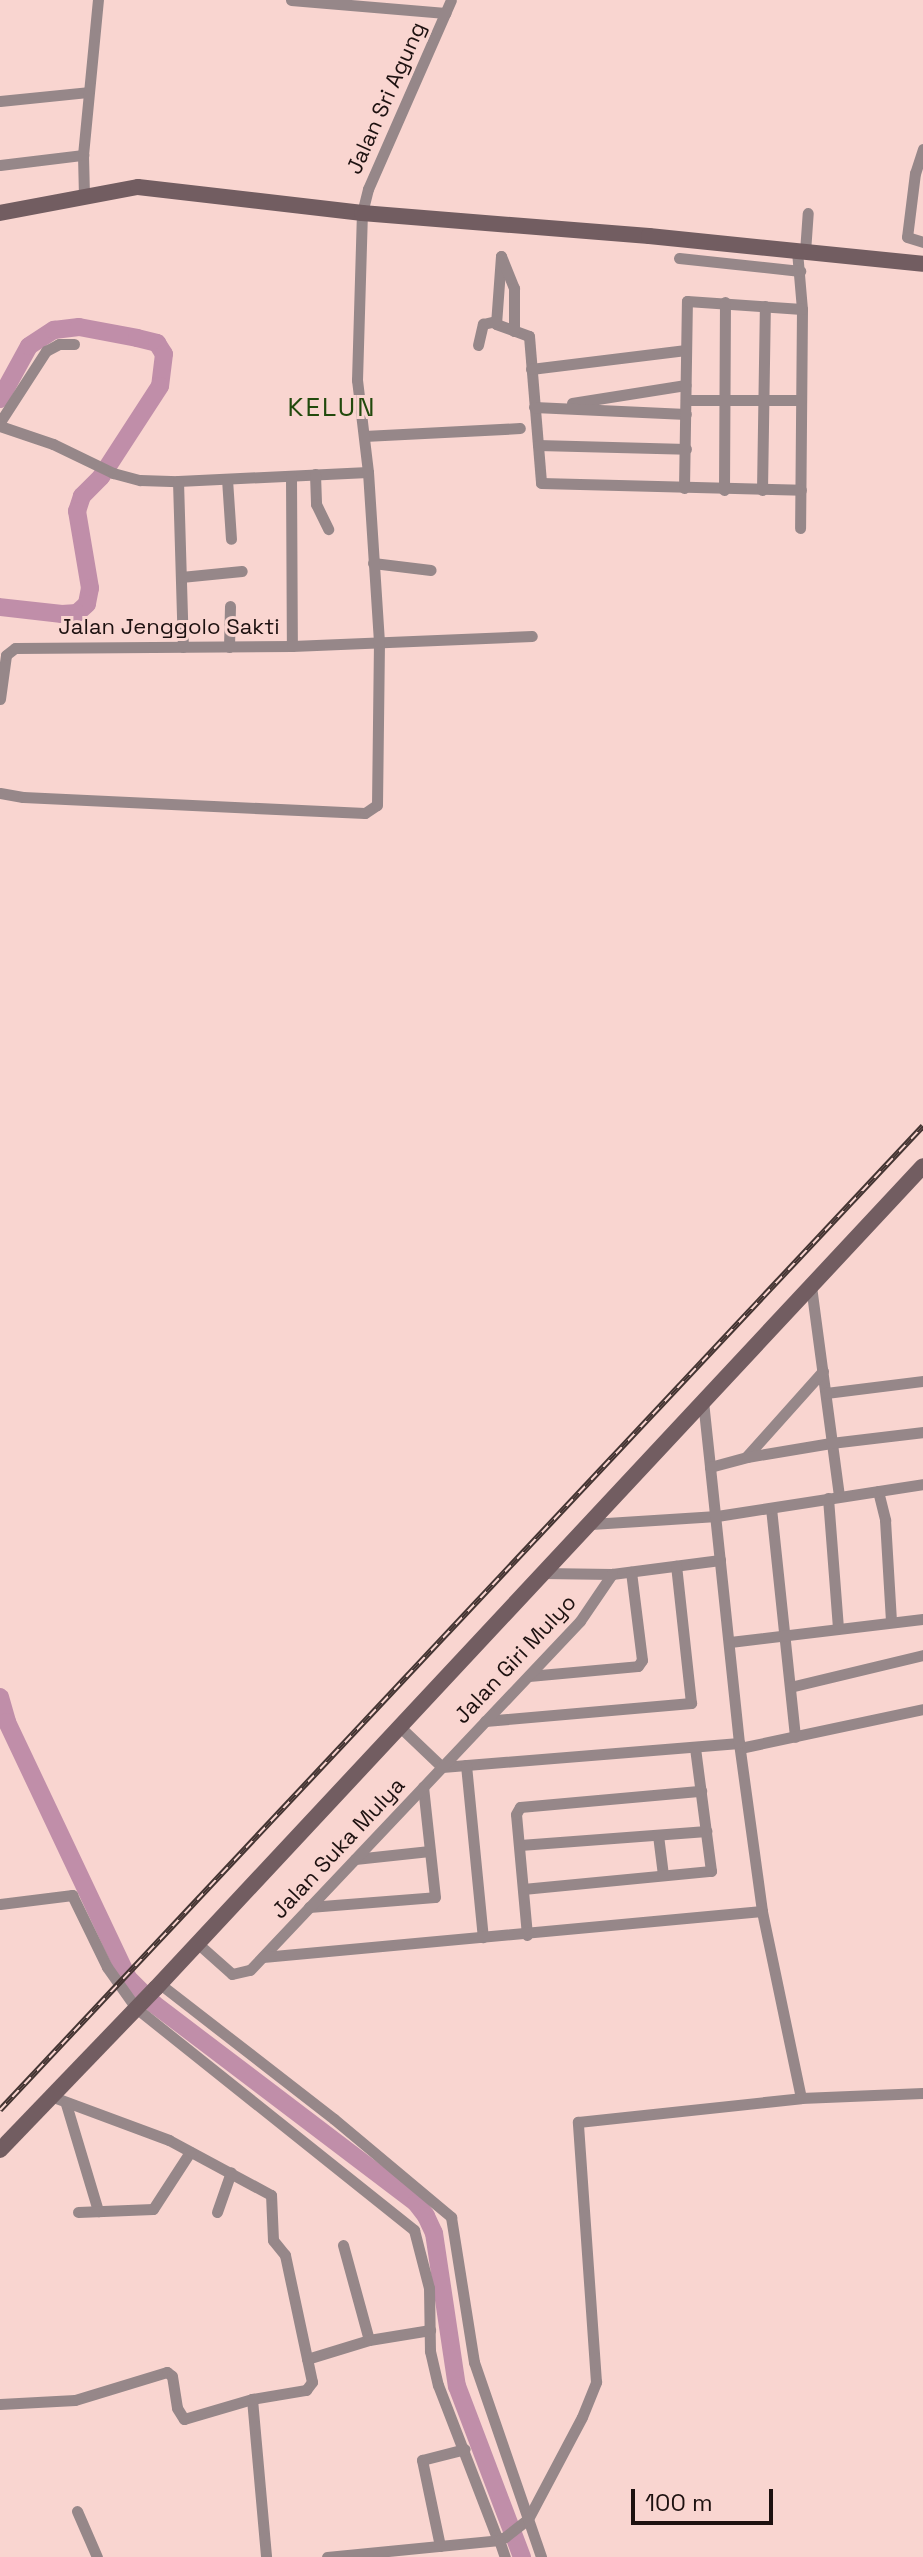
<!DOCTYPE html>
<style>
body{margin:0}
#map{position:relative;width:923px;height:2557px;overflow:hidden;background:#f9d5d0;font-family:"Space Grotesk",sans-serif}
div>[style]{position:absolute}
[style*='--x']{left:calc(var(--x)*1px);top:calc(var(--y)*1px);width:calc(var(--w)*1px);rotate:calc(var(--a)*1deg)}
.river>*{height:18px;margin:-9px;padding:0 9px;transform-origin:9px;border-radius:9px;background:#c08ea9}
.street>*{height:11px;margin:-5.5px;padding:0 5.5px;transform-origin:5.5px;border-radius:5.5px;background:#968789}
.secondary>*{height:16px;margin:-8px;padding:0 8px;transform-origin:8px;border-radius:8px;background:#725d61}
.rail>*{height:6px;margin-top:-3px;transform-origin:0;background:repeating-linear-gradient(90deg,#f9d5d0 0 9px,#443432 0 18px);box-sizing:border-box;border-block:2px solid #443432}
span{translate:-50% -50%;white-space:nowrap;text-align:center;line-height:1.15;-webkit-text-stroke:6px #f9d5d0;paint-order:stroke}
.street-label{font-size:22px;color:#1d1110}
.quarter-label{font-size:26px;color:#224a0d;letter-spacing:2px}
.scale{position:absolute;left:631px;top:2489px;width:142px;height:36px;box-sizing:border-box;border:4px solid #1d1110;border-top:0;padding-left:10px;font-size:24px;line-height:28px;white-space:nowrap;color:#1d1110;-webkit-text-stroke:6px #f9d5d0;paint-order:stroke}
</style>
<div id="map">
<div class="river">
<div style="--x:0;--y:399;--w:60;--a:-61.3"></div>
<div style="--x:29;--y:346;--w:30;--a:-33"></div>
<div style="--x:54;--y:330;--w:25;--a:-7"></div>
<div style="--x:79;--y:327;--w:59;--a:10.7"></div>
<div style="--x:137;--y:338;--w:21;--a:14"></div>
<div style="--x:157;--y:343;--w:13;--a:58"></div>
<div style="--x:164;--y:354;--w:32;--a:97"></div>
<div style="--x:160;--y:386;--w:108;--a:123"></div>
<div style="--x:101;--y:477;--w:27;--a:135"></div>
<div style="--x:82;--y:496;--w:16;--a:108"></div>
<div style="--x:77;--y:511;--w:78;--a:80.4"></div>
<div style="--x:90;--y:588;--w:16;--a:101"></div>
<div style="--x:87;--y:604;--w:13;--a:138"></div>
<div style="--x:77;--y:613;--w:15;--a:176"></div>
<div style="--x:62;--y:614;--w:62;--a:-173.6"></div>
<div style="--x:0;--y:1697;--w:26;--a:74"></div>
<div style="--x:7;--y:1722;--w:283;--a:64.7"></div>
<div style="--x:128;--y:1978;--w:37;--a:45"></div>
<div style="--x:154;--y:2004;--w:329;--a:37.2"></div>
<div style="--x:416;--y:2203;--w:16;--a:52"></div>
<div style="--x:426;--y:2216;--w:19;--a:65"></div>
<div style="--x:434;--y:2233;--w:155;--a:81.5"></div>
<div style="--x:457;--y:2386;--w:183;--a:69.2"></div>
</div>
<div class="street">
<div style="--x:291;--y:0;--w:155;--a:4.8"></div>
<div style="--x:0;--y:101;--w:88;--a:-5.8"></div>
<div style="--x:923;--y:149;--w:25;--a:108"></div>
<div style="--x:915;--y:173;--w:64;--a:97.1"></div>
<div style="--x:907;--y:237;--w:17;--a:17"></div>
<div style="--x:0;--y:165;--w:84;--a:-6.9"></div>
<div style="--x:84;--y:196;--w:41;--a:-91.4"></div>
<div style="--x:83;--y:155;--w:156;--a:-84.5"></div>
<div style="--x:797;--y:251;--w:58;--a:85.1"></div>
<div style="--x:802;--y:309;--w:219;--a:90.5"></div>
<div style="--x:805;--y:252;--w:39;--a:-86"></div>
<div style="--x:501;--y:256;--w:68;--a:94.2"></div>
<div style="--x:496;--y:324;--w:35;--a:20"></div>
<div style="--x:529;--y:336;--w:147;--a:85.3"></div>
<div style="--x:541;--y:483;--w:260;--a:1.5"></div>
<div style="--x:501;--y:256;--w:35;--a:68"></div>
<div style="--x:514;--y:288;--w:43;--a:90"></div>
<div style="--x:679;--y:258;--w:122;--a:6.1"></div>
<div style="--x:478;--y:345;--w:22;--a:-77"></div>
<div style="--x:483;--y:324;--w:13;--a:-13"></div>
<div style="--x:531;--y:369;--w:156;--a:-7"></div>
<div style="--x:686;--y:400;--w:115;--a:0"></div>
<div style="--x:572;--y:403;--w:115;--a:-9"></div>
<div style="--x:534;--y:407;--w:152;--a:2.6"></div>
<div style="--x:0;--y:422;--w:85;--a:-57.1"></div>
<div style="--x:46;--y:351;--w:15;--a:-28"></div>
<div style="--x:59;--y:344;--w:15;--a:0"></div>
<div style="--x:0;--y:426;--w:56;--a:18.8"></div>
<div style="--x:53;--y:444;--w:67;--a:25.8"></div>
<div style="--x:113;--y:473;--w:28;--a:15"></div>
<div style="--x:140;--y:480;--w:38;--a:2"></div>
<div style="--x:178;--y:481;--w:190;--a:-2.7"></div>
<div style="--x:364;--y:436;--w:156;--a:-2.9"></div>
<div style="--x:538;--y:445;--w:148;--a:1.5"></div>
<div style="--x:315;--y:474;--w:30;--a:88"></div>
<div style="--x:316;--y:504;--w:28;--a:64"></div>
<div style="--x:291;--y:476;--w:170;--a:89.7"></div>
<div style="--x:227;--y:479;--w:60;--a:86.2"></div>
<div style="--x:178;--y:481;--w:166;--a:88.3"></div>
<div style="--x:684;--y:488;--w:187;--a:-89.1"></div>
<div style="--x:687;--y:301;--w:115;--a:4"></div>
<div style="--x:724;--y:490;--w:188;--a:-89.7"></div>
<div style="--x:762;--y:490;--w:184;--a:-89.1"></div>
<div style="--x:373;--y:563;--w:58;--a:6.9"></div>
<div style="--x:181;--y:577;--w:61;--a:-5.6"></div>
<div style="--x:229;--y:647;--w:41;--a:-88.6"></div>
<div style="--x:0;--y:699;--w:44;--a:-82.2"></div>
<div style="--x:6;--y:655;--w:11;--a:-38"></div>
<div style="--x:15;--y:648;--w:277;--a:-0.4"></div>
<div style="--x:292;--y:646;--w:240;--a:-2.4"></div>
<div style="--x:0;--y:793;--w:23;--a:10"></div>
<div style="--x:23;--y:797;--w:342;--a:2.7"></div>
<div style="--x:365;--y:813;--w:14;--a:-34"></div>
<div style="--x:377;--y:805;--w:163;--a:-89.3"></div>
<div style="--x:379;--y:642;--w:170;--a:-93.7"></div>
<div style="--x:368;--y:472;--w:93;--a:-96.8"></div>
<div style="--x:357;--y:380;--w:167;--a:-88.3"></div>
<div style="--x:362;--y:213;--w:25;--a:-76"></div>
<div style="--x:368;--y:189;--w:206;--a:-66.3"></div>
<div style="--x:811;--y:1286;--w:212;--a:82.4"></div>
<div style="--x:826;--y:1393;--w:98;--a:-7.1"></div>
<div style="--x:703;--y:1401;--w:66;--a:83.9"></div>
<div style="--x:747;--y:1456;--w:114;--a:-48.2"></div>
<div style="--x:878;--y:1491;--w:30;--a:76"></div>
<div style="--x:885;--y:1520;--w:102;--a:86.6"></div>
<div style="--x:828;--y:1498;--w:131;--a:85.6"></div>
<div style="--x:771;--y:1508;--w:230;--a:84"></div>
<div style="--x:591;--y:1524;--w:126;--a:-3.6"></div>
<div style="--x:717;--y:1516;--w:208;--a:-8.8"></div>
<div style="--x:543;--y:1573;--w:69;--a:0.8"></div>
<div style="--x:612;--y:1574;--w:109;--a:-7.4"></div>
<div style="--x:730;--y:1642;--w:194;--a:-6.8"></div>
<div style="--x:529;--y:1676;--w:109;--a:-5.2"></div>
<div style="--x:638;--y:1666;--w:7;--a:-56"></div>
<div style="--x:642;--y:1660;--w:89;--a:-97.1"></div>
<div style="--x:790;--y:1687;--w:137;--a:-13.5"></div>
<div style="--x:485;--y:1721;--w:207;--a:-5"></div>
<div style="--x:691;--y:1703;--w:138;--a:-96.2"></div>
<div style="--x:399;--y:1726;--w:59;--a:43.6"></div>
<div style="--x:442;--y:1767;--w:298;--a:-4.6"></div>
<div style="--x:740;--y:1748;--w:187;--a:-12"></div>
<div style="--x:466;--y:1765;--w:173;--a:84.4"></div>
<div style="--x:658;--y:1835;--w:40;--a:82.9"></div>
<div style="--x:520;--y:1845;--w:187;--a:-4.3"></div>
<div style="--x:355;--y:1859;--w:75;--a:-6.1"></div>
<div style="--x:523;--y:1889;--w:189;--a:-5.5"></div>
<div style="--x:711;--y:1871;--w:125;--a:-97.4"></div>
<div style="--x:0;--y:1904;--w:73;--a:-7.1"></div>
<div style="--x:72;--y:1895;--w:80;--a:64.1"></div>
<div style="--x:107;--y:1967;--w:50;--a:54.7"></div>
<div style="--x:136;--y:2008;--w:356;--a:38.6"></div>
<div style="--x:414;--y:2230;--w:60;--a:75.5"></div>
<div style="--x:429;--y:2288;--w:63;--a:89.1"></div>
<div style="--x:430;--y:2351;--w:35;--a:77"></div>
<div style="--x:438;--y:2385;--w:161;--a:68.9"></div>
<div style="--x:496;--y:2535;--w:6;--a:59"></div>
<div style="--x:499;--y:2540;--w:7;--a:-27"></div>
<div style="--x:505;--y:2537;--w:29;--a:-38"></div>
<div style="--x:528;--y:2519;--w:115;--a:-62.1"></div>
<div style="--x:582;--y:2417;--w:38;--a:-68"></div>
<div style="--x:596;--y:2382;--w:261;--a:-94"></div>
<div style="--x:578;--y:2122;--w:224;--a:-6.1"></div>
<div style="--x:801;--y:2098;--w:191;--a:-101.8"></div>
<div style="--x:762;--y:1911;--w:170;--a:-97.8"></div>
<div style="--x:739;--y:1743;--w:278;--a:-96"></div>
<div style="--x:710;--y:1467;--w:38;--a:-15"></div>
<div style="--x:747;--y:1457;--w:85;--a:-9.5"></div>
<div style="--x:831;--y:1443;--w:93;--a:-6.8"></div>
<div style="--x:309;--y:1907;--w:126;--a:-4.5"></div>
<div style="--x:435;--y:1897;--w:111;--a:-96.2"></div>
<div style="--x:527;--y:1935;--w:121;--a:-95.2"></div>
<div style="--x:516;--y:1814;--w:8;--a:-60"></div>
<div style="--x:520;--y:1807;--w:182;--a:-5.1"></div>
<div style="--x:196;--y:1942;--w:48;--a:41.6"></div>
<div style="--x:232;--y:1974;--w:18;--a:-13"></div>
<div style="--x:250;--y:1970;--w:480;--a:-46.6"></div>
<div style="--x:580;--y:1621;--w:57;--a:-55.8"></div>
<div style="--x:263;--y:1957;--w:501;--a:-5.27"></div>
<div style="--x:160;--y:1984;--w:220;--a:37.8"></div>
<div style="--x:334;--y:2119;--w:153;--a:39.9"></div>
<div style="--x:451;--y:2217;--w:147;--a:81"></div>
<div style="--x:474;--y:2362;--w:206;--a:71"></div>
<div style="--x:801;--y:2098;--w:122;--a:-2.3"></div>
<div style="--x:66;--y:2104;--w:112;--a:73.3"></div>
<div style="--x:78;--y:2212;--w:75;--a:-2.3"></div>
<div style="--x:153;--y:2209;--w:68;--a:-57"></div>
<div style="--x:217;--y:2212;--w:42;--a:-70.7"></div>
<div style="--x:343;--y:2245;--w:98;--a:74.7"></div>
<div style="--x:307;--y:2359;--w:65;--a:-17"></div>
<div style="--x:369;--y:2340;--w:62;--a:-9.3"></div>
<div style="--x:252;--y:2399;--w:159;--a:84.9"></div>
<div style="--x:0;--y:2404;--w:75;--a:-3.1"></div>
<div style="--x:75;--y:2400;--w:96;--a:-16.9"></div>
<div style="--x:167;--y:2372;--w:6;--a:39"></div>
<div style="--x:172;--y:2376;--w:32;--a:81"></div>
<div style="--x:177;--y:2408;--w:13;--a:58"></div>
<div style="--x:184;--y:2419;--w:71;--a:-16.4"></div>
<div style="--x:252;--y:2399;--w:55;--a:-9.5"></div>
<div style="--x:306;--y:2390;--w:10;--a:-53"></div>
<div style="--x:312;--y:2382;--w:130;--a:-102"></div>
<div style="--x:285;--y:2255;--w:19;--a:-129"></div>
<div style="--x:273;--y:2240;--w:45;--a:-92.5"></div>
<div style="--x:271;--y:2195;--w:116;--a:-151.7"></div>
<div style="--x:169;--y:2140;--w:126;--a:-159.6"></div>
<div style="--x:77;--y:2511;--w:50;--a:66.5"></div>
<div style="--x:440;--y:2546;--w:88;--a:-101.8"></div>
<div style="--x:422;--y:2460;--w:44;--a:-14.3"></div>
<div style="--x:327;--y:2557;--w:173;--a:-5.6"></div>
<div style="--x:499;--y:2540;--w:18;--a:71"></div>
</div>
<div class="secondary">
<div style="--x:0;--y:213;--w:140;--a:-10.7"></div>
<div style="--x:138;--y:187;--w:226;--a:6.6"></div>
<div style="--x:362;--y:213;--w:288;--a:4.6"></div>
<div style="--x:649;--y:236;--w:275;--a:5.8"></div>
<div style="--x:0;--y:2150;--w:225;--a:-46.1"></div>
<div style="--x:156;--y:1988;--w:1124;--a:-46.98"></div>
</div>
<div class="rail">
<div style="--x:0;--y:2110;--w:1349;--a:-46.83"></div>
</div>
<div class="street-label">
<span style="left:386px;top:98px;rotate:-66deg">Jalan Sri Agung</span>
<span style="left:169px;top:627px">Jalan Jenggolo Sakti</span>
<span style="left:515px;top:1659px;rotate:-47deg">Jalan Giri Mulyo</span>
<span style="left:338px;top:1848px;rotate:-47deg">Jalan Suka Mulya</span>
</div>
<div class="quarter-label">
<span style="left:332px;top:408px">KELUN</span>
</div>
<div class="scale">100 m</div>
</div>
